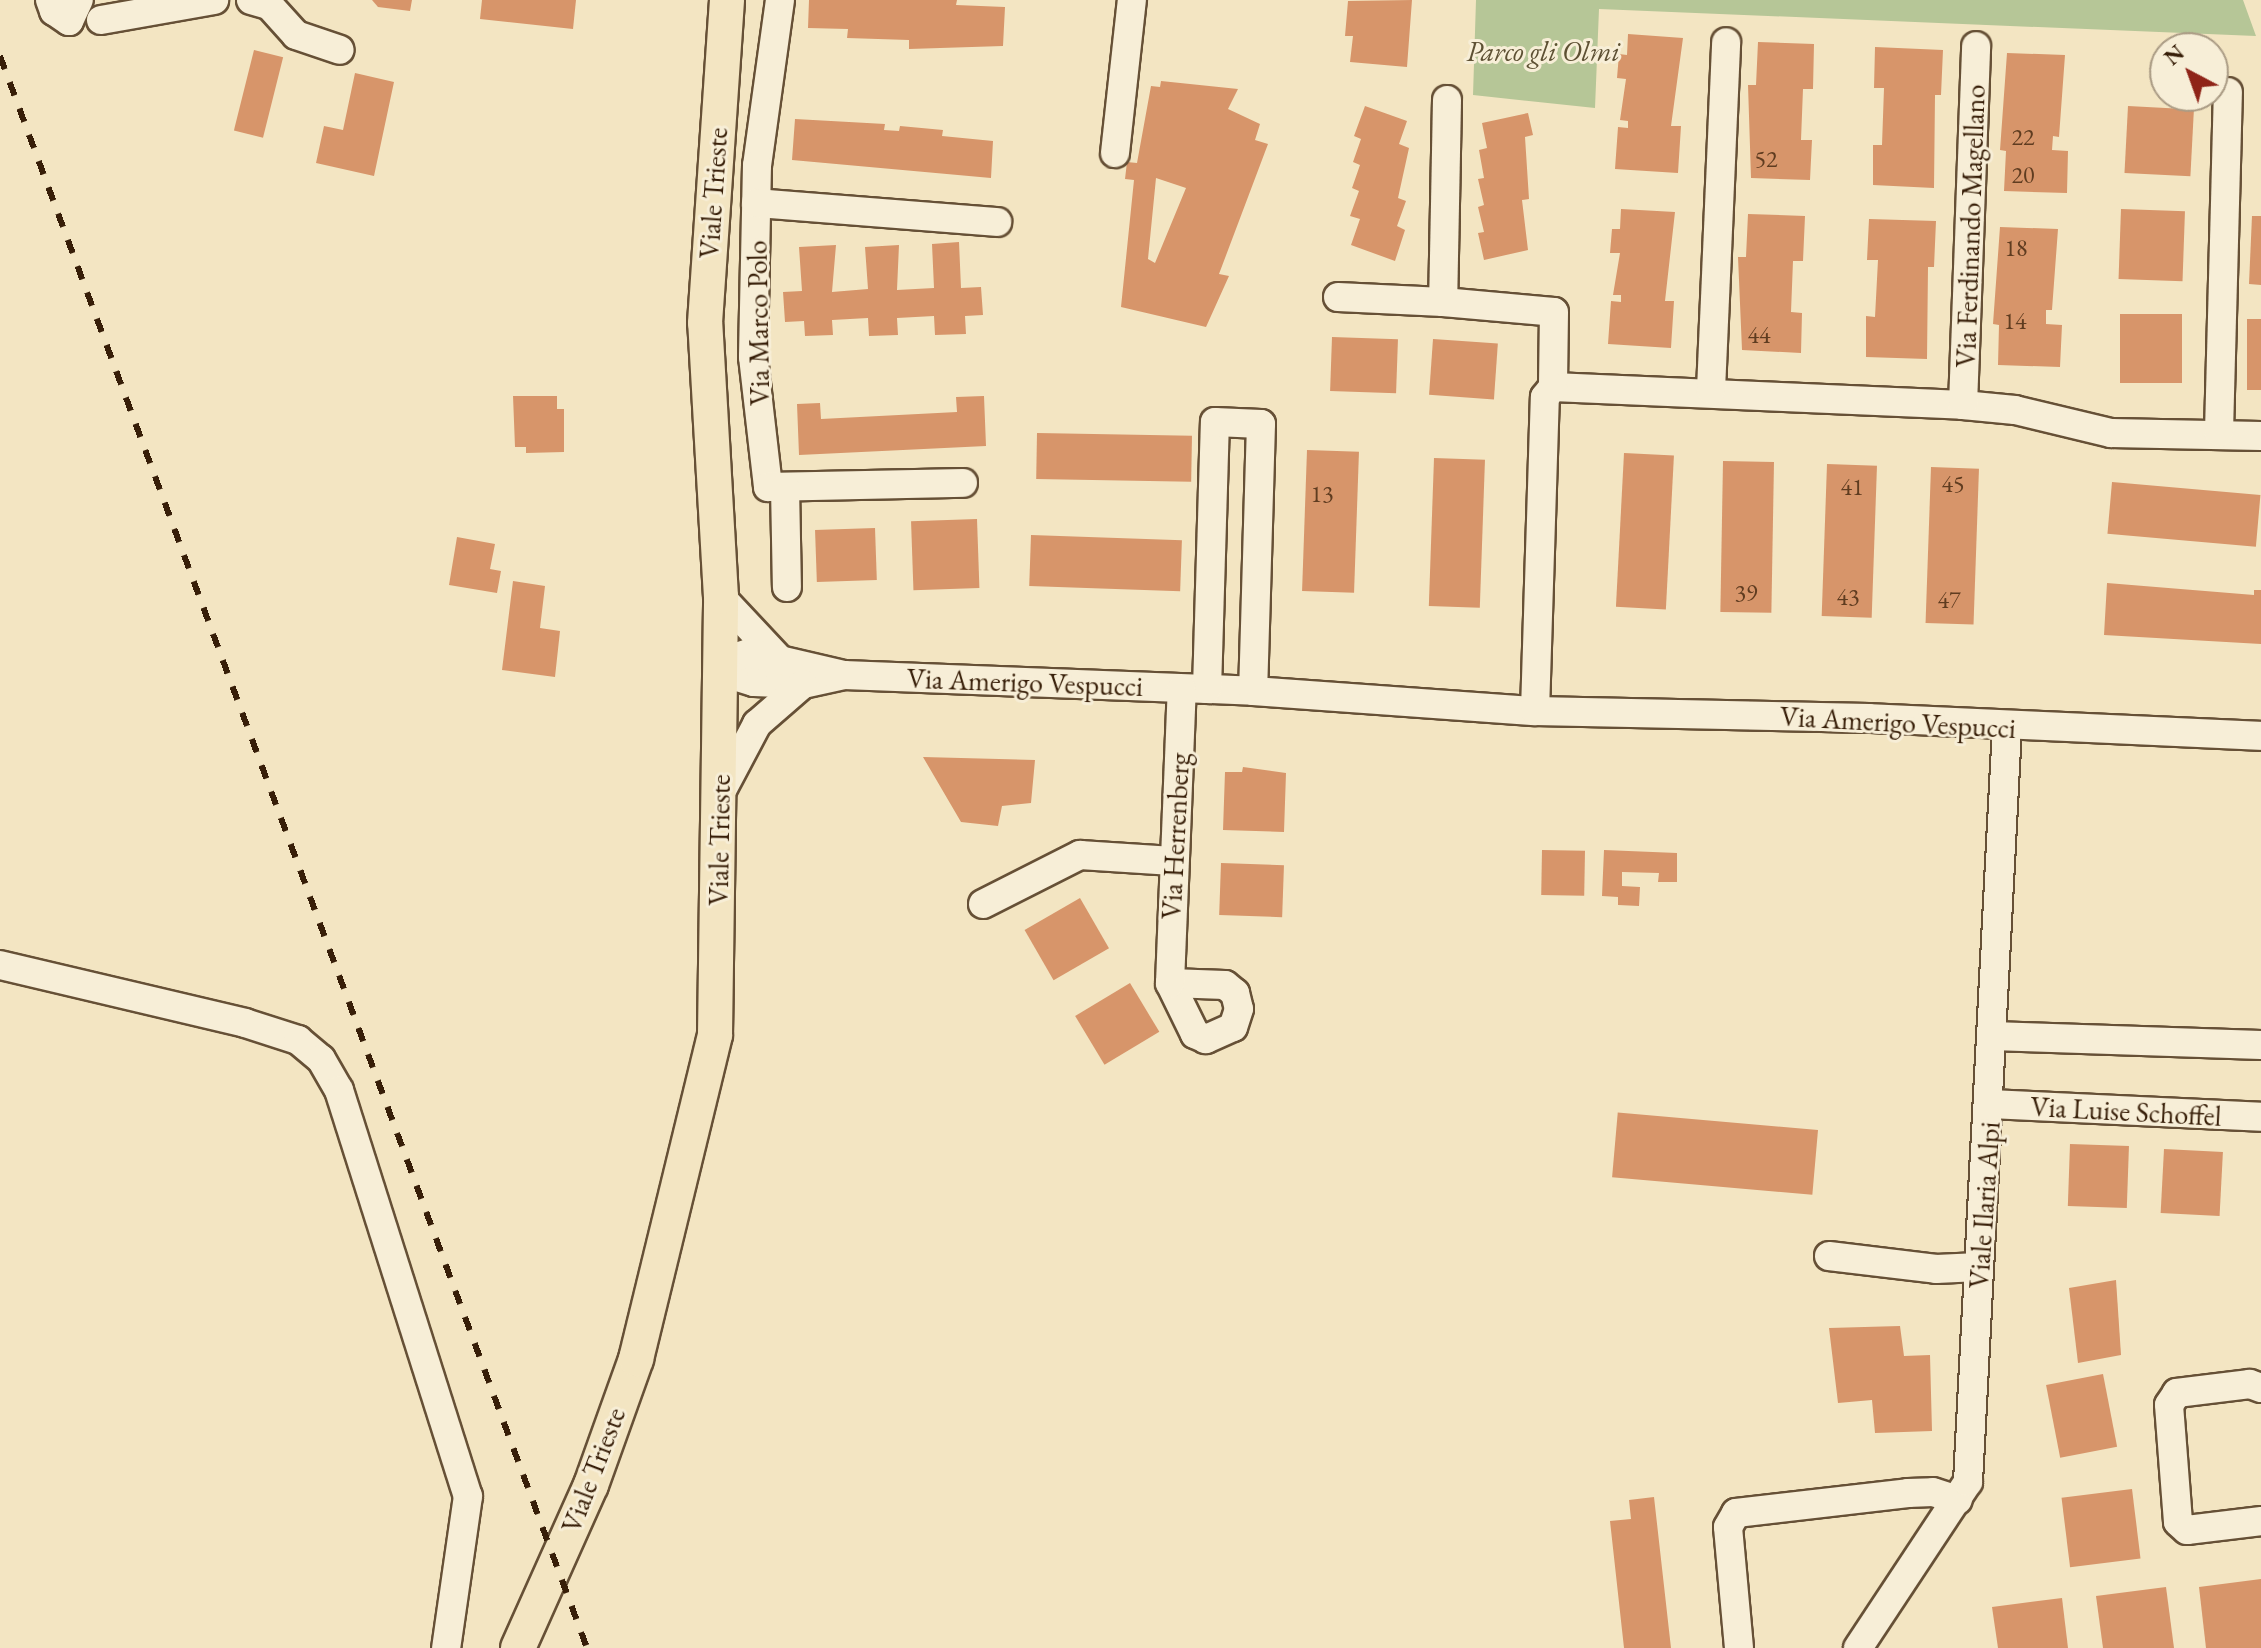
<!DOCTYPE html>
<style>
body{margin:0}
#map{position:relative;width:2261px;height:1648px;overflow:hidden;background:#f3e5c2;font-family:"EB Garamond",serif}
div>[style]{position:absolute}
[style*='--x']{left:calc(var(--x)*1px);top:calc(var(--y)*1px);width:calc(var(--w)*1px);rotate:calc(var(--a)*1deg)}
.green>*{inset:0;background:#b6c697}
.building>*{inset:0;background:#d7956a;transform-origin:0 0}
.roads{filter:drop-shadow(2px 0 #665036) drop-shadow(-2px 0 #665036) drop-shadow(0 2px #665036) drop-shadow(0 -2px #665036)}
.minor>*{height:28px;margin:-14px;padding:0 14px;transform-origin:14px;border-radius:14px;background:#f7eed7}
.major>*{height:34px;margin:-17px;padding:0 17px;transform-origin:17px;border-radius:17px;background:#f3e5c2}
.rail>*{height:6px;margin-top:-3px;transform-origin:0;background:repeating-linear-gradient(90deg,#371e08 0 14px,transparent 0 28px)}
span{translate:-50% -50%;white-space:nowrap;text-align:center;line-height:1.15;-webkit-text-stroke:6px #f7eed7;paint-order:stroke}
.number-label{font-size:24px;color:#5f3c20}
.number-label span{-webkit-text-stroke-width:0}
.park-label{font-size:28px;color:#5d5033;font-style:italic}
.street-label{font-size:28px;color:#371e08}
.north{position:absolute;left:2149px;top:32px;width:80px;height:80px;box-sizing:border-box;background:#f7eed7;border:2px solid #aa9b84;border-radius:50%;rotate:319deg;font-size:22px;font-weight:700;line-height:32px;text-align:center;color:#371e08}
.north::after{content:'';display:block;margin:auto;width:28px;height:36px;background:#8f2418;clip-path:polygon(50% 0,100% 100%,50% 72%,0 100%)}
</style>
<div id="map">
<div class="green">
<div style="clip-path:polygon(1476px 0,2243px 0,2256px 36px,1599px 9px,1595px 108px,1473px 95px)"></div>
</div>
<div class="building">
<div style="clip-path:polygon(372px 0,412px 0,410px 11px,378px 7px)"></div>
<div style="clip-path:polygon(482px 0,576px 0,573px 29px,480px 19px)"></div>
<div style="clip-path:polygon(809px 0,957px 0,956px 5px,1005px 7px,1003px 46px,909px 49px,909px 40px,847px 38px,848px 29px,808px 28px)"></div>
<div style="clip-path:polygon(1412px 0,1407px 67px,1350px 62px,1353px 36px,1345px 36px,1348px 1px)"></div>
<div style="clip-path:polygon(1628px 34px,1683px 38px,1671px 126px,1681px 126px,1678px 173px,1615px 169px,1618px 127px,1628px 128px,1628px 121px,1620px 120px,1626px 79px,1617px 78px,1619px 54px,1627px 55px)"></div>
<div style="clip-path:polygon(1758px 42px,1814px 44px,1813px 89px,1803px 89px,1801px 140px,1812px 140px,1810px 180px,1751px 178px,1748px 85px,1756px 85px)"></div>
<div style="clip-path:polygon(1875px 47px,1943px 50px,1941px 95px,1935px 95px,1934px 188px,1873px 185px,1873px 145px,1882px 145px,1884px 88px,1874px 88px)"></div>
<div style="left:254px;top:50px;width:30px;height:83px;rotate:14deg"></div>
<div style="clip-path:polygon(2007px 53px,2065px 55px,2059px 137px,2053px 136px,2052px 150px,2068px 151px,2067px 193px,2004px 191px,2006px 151px,2000px 150px)"></div>
<div style="clip-path:polygon(355px 73px,394px 82px,374px 176px,316px 163px,324px 126px,343px 130px)"></div>
<div style="clip-path:polygon(evenodd,1161px 81px,1238px 89px,1228px 109px,1260px 124px,1255px 140px,1268px 144px,1219px 274px,1229px 276px,1206px 327px,1121px 307px,1134px 180px,1125px 179px,1127px 162px,1137px 163px,1151px 86px,1160px 87px,1161px 81px,1156px 178px,1186px 188px,1155px 263px,1148px 259px,1156px 178px)"></div>
<div style="clip-path:polygon(1365px 106px,1407px 121px,1399px 144px,1409px 148px,1398px 198px,1406px 201px,1397px 226px,1405px 230px,1395px 261px,1351px 245px,1360px 219px,1350px 216px,1359px 191px,1352px 188px,1360px 165px,1353px 162px,1361px 139px,1354px 136px)"></div>
<div style="left:2128px;top:106px;width:66px;height:67px;rotate:3deg"></div>
<div style="clip-path:polygon(1528px 113px,1533px 135px,1525px 137px,1529px 199px,1522px 200px,1528px 250px,1484px 260px,1478px 233px,1484px 232px,1478px 207px,1484px 205px,1478px 179px,1484px 178px,1479px 150px,1487px 148px,1482px 123px)"></div>
<div style="clip-path:polygon(795px 119px,885px 124px,884px 130px,899px 131px,900px 126px,943px 130px,942px 136px,993px 141px,991px 178px,792px 160px)"></div>
<div style="clip-path:polygon(1621px 209px,1675px 212px,1665px 301px,1674px 301px,1671px 348px,1608px 344px,1611px 301px,1621px 302px,1621px 295px,1613px 295px,1620px 253px,1610px 253px,1612px 229px,1620px 229px)"></div>
<div style="left:2121px;top:209px;width:64px;height:70px;rotate:2deg"></div>
<div style="clip-path:polygon(1748px 214px,1805px 216px,1803px 261px,1793px 261px,1791px 312px,1802px 313px,1801px 353px,1742px 350px,1738px 257px,1746px 257px)"></div>
<div style="clip-path:polygon(2252px 216px,2261px 216px,2261px 285px,2249px 284px)"></div>
<div style="clip-path:polygon(1869px 219px,1936px 221px,1934px 267px,1928px 267px,1927px 359px,1866px 357px,1866px 316px,1875px 317px,1878px 260px,1867px 260px)"></div>
<div style="clip-path:polygon(2000px 227px,2058px 229px,2052px 310px,2046px 310px,2046px 324px,2062px 325px,2060px 367px,1998px 365px,1999px 325px,1993px 324px)"></div>
<div style="clip-path:polygon(959px 242px,961px 288px,981px 287px,983px 315px,965px 316px,966px 334px,935px 335px,934px 316px,897px 318px,898px 335px,869px 336px,868px 318px,832px 320px,833px 335px,805px 336px,804px 321px,785px 322px,783px 292px,802px 291px,799px 247px,836px 245px,832px 292px,868px 289px,865px 247px,899px 245px,897px 290px,934px 288px,932px 244px)"></div>
<div style="left:2120px;top:314px;width:62px;height:69px"></div>
<div style="left:2247px;top:319px;width:14px;height:71px"></div>
<div style="left:1332px;top:337px;width:66px;height:54px;rotate:2deg"></div>
<div style="left:1433px;top:339px;width:65px;height:56px;rotate:4deg"></div>
<div style="clip-path:polygon(513px 396px,557px 396px,557px 409px,564px 409px,564px 452px,526px 453px,526px 447px,515px 447px)"></div>
<div style="clip-path:polygon(984px 396px,986px 446px,799px 455px,797px 404px,820px 403px,821px 419px,957px 412px,956px 397px)"></div>
<div style="left:1037px;top:433px;width:155px;height:46px;rotate:1deg"></div>
<div style="left:1307px;top:450px;width:52px;height:141px;rotate:2deg"></div>
<div style="left:1624px;top:453px;width:50px;height:154px;rotate:3deg"></div>
<div style="left:1434px;top:458px;width:51px;height:148px;rotate:2deg"></div>
<div style="left:1723px;top:461px;width:51px;height:151px;rotate:1deg"></div>
<div style="left:1827px;top:464px;width:50px;height:152px;rotate:2deg"></div>
<div style="left:1931px;top:467px;width:48px;height:156px;rotate:2deg"></div>
<div style="left:2112px;top:482px;width:149px;height:52px;rotate:5deg"></div>
<div style="left:977px;top:519px;width:69px;height:66px;rotate:88deg"></div>
<div style="left:875px;top:528px;width:52px;height:60px;rotate:88deg"></div>
<div style="left:1031px;top:535px;width:151px;height:51px;rotate:2deg"></div>
<div style="clip-path:polygon(457px 537px,495px 544px,490px 569px,501px 571px,497px 593px,449px 585px)"></div>
<div style="clip-path:polygon(513px 581px,545px 586px,540px 628px,560px 631px,555px 677px,502px 670px)"></div>
<div style="clip-path:polygon(2107px 583px,2254px 595px,2254px 590px,2261px 590px,2261px 644px,2104px 635px)"></div>
<div style="clip-path:polygon(923px 757px,1035px 760px,1031px 803px,1002px 806px,998px 826px,961px 822px)"></div>
<div style="clip-path:polygon(1243px 767px,1286px 773px,1284px 832px,1223px 830px,1225px 772px,1242px 772px)"></div>
<div style="left:1542px;top:850px;width:43px;height:45px;rotate:1deg"></div>
<div style="clip-path:polygon(1604px 850px,1677px 853px,1677px 882px,1658px 882px,1659px 873px,1622px 872px,1622px 886px,1640px 887px,1639px 906px,1618px 905px,1618px 897px,1602px 896px)"></div>
<div style="left:1221px;top:863px;width:63px;height:52px;rotate:2deg"></div>
<div style="left:1080px;top:898px;width:58px;height:64px;rotate:60deg"></div>
<div style="left:1130px;top:983px;width:57px;height:64px;rotate:59deg"></div>
<div style="left:1818px;top:1130px;width:65px;height:201px;rotate:95deg"></div>
<div style="left:2070px;top:1144px;width:59px;height:62px;rotate:2deg"></div>
<div style="left:2164px;top:1149px;width:59px;height:64px;rotate:3deg"></div>
<div style="clip-path:polygon(2116px 1280px,2121px 1355px,2078px 1363px,2069px 1288px)"></div>
<div style="clip-path:polygon(1900px 1326px,1904px 1356px,1930px 1355px,1932px 1431px,1875px 1433px,1872px 1400px,1838px 1403px,1829px 1328px)"></div>
<div style="left:2103px;top:1374px;width:74px;height:58px;rotate:79deg"></div>
<div style="left:2132px;top:1489px;width:70px;height:71px;rotate:83deg"></div>
<div style="clip-path:polygon(1654px 1497px,1671px 1648px,1624px 1648px,1610px 1521px,1631px 1519px,1629px 1500px)"></div>
<div style="clip-path:polygon(2261px 1579px,2261px 1648px,2206px 1648px,2199px 1587px)"></div>
<div style="clip-path:polygon(2166px 1587px,2174px 1648px,2103px 1648px,2096px 1596px)"></div>
<div style="clip-path:polygon(2062px 1598px,2068px 1648px,1998px 1648px,1992px 1607px)"></div>
</div>
<div class="roads">
<div class="minor">
<div style="--x:50;--y:0;--w:12;--a:70"></div>
<div style="--x:54;--y:11;--w:18;--a:34"></div>
<div style="--x:69;--y:21;--w:23;--a:-65"></div>
<div style="--x:251;--y:0;--w:19;--a:16"></div>
<div style="--x:269;--y:5;--w:40;--a:48"></div>
<div style="--x:296;--y:35;--w:46;--a:18.8"></div>
<div style="--x:780;--y:0;--w:167;--a:97.9"></div>
<div style="--x:757;--y:165;--w:192;--a:91.2"></div>
<div style="--x:753;--y:357;--w:131;--a:83.4"></div>
<div style="--x:768;--y:487;--w:195;--a:-1.2"></div>
<div style="--x:101;--y:20;--w:115;--a:-10"></div>
<div style="--x:1447;--y:100;--w:202;--a:91.1"></div>
<div style="--x:1443;--y:302;--w:111;--a:5.1"></div>
<div style="--x:1554;--y:312;--w:75;--a:90.8"></div>
<div style="--x:1115;--y:153;--w:154;--a:-83.7"></div>
<div style="--x:756;--y:203;--w:242;--a:4.5"></div>
<div style="--x:1338;--y:297;--w:105;--a:2.7"></div>
<div style="--x:1553;--y:387;--w:410;--a:2.5"></div>
<div style="--x:1963;--y:405;--w:52;--a:5.5"></div>
<div style="--x:2015;--y:410;--w:99;--a:13.5"></div>
<div style="--x:2111;--y:433;--w:150;--a:1.1"></div>
<div style="--x:1711;--y:390;--w:348;--a:-87.5"></div>
<div style="--x:1963;--y:405;--w:359;--a:-87.9"></div>
<div style="--x:2219;--y:432;--w:340;--a:-88.5"></div>
<div style="--x:785;--y:487;--w:100;--a:88.9"></div>
<div style="--x:721;--y:597;--w:85;--a:46.9"></div>
<div style="--x:844;--y:675;--w:42;--a:167.6"></div>
<div style="--x:803;--y:684;--w:49;--a:-177.7"></div>
<div style="--x:754;--y:682;--w:21;--a:-163"></div>
<div style="--x:734;--y:676;--w:19;--a:-133"></div>
<div style="--x:721;--y:662;--w:29;--a:-18"></div>
<div style="--x:749;--y:653;--w:98;--a:13"></div>
<div style="--x:844;--y:675;--w:409;--a:2.2"></div>
<div style="--x:1253;--y:691;--w:283;--a:4.1"></div>
<div style="--x:1535;--y:711;--w:334;--a:1.2"></div>
<div style="--x:1869;--y:718;--w:392;--a:2.6"></div>
<div style="--x:1207;--y:689;--w:267;--a:-88.3"></div>
<div style="--x:1215;--y:422;--w:46;--a:2.5"></div>
<div style="--x:1261;--y:424;--w:267;--a:91.7"></div>
<div style="--x:1535;--y:711;--w:314;--a:-88.2"></div>
<div style="--x:1545;--y:397;--w:13;--a:-51"></div>
<div style="--x:721;--y:792;--w:77;--a:-62.1"></div>
<div style="--x:757;--y:724;--w:61;--a:-41"></div>
<div style="--x:983;--y:904;--w:109;--a:-26.8"></div>
<div style="--x:1080;--y:855;--w:93;--a:3.7"></div>
<div style="--x:0;--y:965;--w:252;--a:13.3"></div>
<div style="--x:245;--y:1023;--w:56;--a:17.8"></div>
<div style="--x:298;--y:1040;--w:30;--a:40"></div>
<div style="--x:321;--y:1059;--w:36;--a:60"></div>
<div style="--x:339;--y:1090;--w:426;--a:72.4"></div>
<div style="--x:468;--y:1496;--w:154;--a:98.2"></div>
<div style="--x:1170;--y:983;--w:55;--a:2.1"></div>
<div style="--x:1225;--y:985;--w:13;--a:39"></div>
<div style="--x:1235;--y:993;--w:16;--a:76"></div>
<div style="--x:1239;--y:1009;--w:19;--a:108"></div>
<div style="--x:1233;--y:1027;--w:30;--a:156"></div>
<div style="--x:1206;--y:1039;--w:12;--a:-156"></div>
<div style="--x:1195;--y:1034;--w:57;--a:-116.1"></div>
<div style="--x:1170;--y:983;--w:294;--a:-87.7"></div>
<div style="--x:1992;--y:1036;--w:269;--a:1.9"></div>
<div style="--x:1990;--y:1104;--w:271;--a:2.7"></div>
<div style="--x:1829;--y:1256;--w:108;--a:6.9"></div>
<div style="--x:1936;--y:1269;--w:43;--a:-2.7"></div>
<div style="--x:2261;--y:1388;--w:12;--a:-160"></div>
<div style="--x:2250;--y:1384;--w:74;--a:173"></div>
<div style="--x:2177;--y:1393;--w:14;--a:124"></div>
<div style="--x:2169;--y:1405;--w:117;--a:85.6"></div>
<div style="--x:2178;--y:1522;--w:12;--a:42"></div>
<div style="--x:2187;--y:1530;--w:75;--a:-6.9"></div>
<div style="--x:1739;--y:1648;--w:121;--a:-95.2"></div>
<div style="--x:1728;--y:1527;--w:16;--a:-60"></div>
<div style="--x:1736;--y:1513;--w:173;--a:-6.6"></div>
<div style="--x:1908;--y:1493;--w:25;--a:-2"></div>
<div style="--x:1933;--y:1492;--w:26;--a:18"></div>
<div style="--x:1858;--y:1648;--w:199;--a:-56.5"></div>
<div style="--x:1968;--y:1482;--w:755;--a:-87.04"></div>
</div>
<div class="major">
<div style="--x:518;--y:1648;--w:179;--a:-65.9"></div>
<div style="--x:591;--y:1485;--w:134;--a:-70.3"></div>
<div style="--x:636;--y:1359;--w:333;--a:-76.3"></div>
<div style="--x:715;--y:1035;--w:438;--a:-89.2"></div>
<div style="--x:721;--y:597;--w:274;--a:-93.3"></div>
<div style="--x:705;--y:323;--w:324;--a:-86.1"></div>
</div>
</div>
<div class="rail">
<div style="--x:0;--y:56;--w:1697;--a:69.76"></div>
</div>
<div class="number-label">
<span style="left:2023px;top:137px">22</span>
<span style="left:1766px;top:159px">52</span>
<span style="left:2023px;top:175px">20</span>
<span style="left:2016px;top:248px">18</span>
<span style="left:2015px;top:321px">14</span>
<span style="left:1759px;top:335px">44</span>
<span style="left:1953px;top:484px">45</span>
<span style="left:1852px;top:487px">41</span>
<span style="left:1322px;top:494px">13</span>
<span style="left:1746px;top:593px">39</span>
<span style="left:1848px;top:597px">43</span>
<span style="left:1949px;top:600px">47</span>
</div>
<div class="park-label">
<span style="left:1543px;top:51px">Parco gli Olmi</span>
</div>
<div class="street-label">
<span style="left:713px;top:193px;rotate:-86deg">Viale Trieste</span>
<span style="left:1970px;top:226px;rotate:-88deg">Via Ferdinando Magellano</span>
<span style="left:758px;top:323px;rotate:-91deg">Via Marco Polo</span>
<span style="left:1025px;top:682px;rotate:2deg">Via Amerigo Vespucci</span>
<span style="left:1898px;top:722px;rotate:3deg">Via Amerigo Vespucci</span>
<span style="left:1175px;top:836px;rotate:-87deg">Via Herrenberg</span>
<span style="left:719px;top:840px;rotate:-89deg">Viale Trieste</span>
<span style="left:2126px;top:1111px;rotate:3deg">Via Luise Schoffel</span>
<span style="left:1984px;top:1205px;rotate:-86deg">Viale Ilaria Alpi</span>
<span style="left:593px;top:1470px;rotate:-69deg">Viale Trieste</span>
</div>
<div class="north">N</div>
</div>
